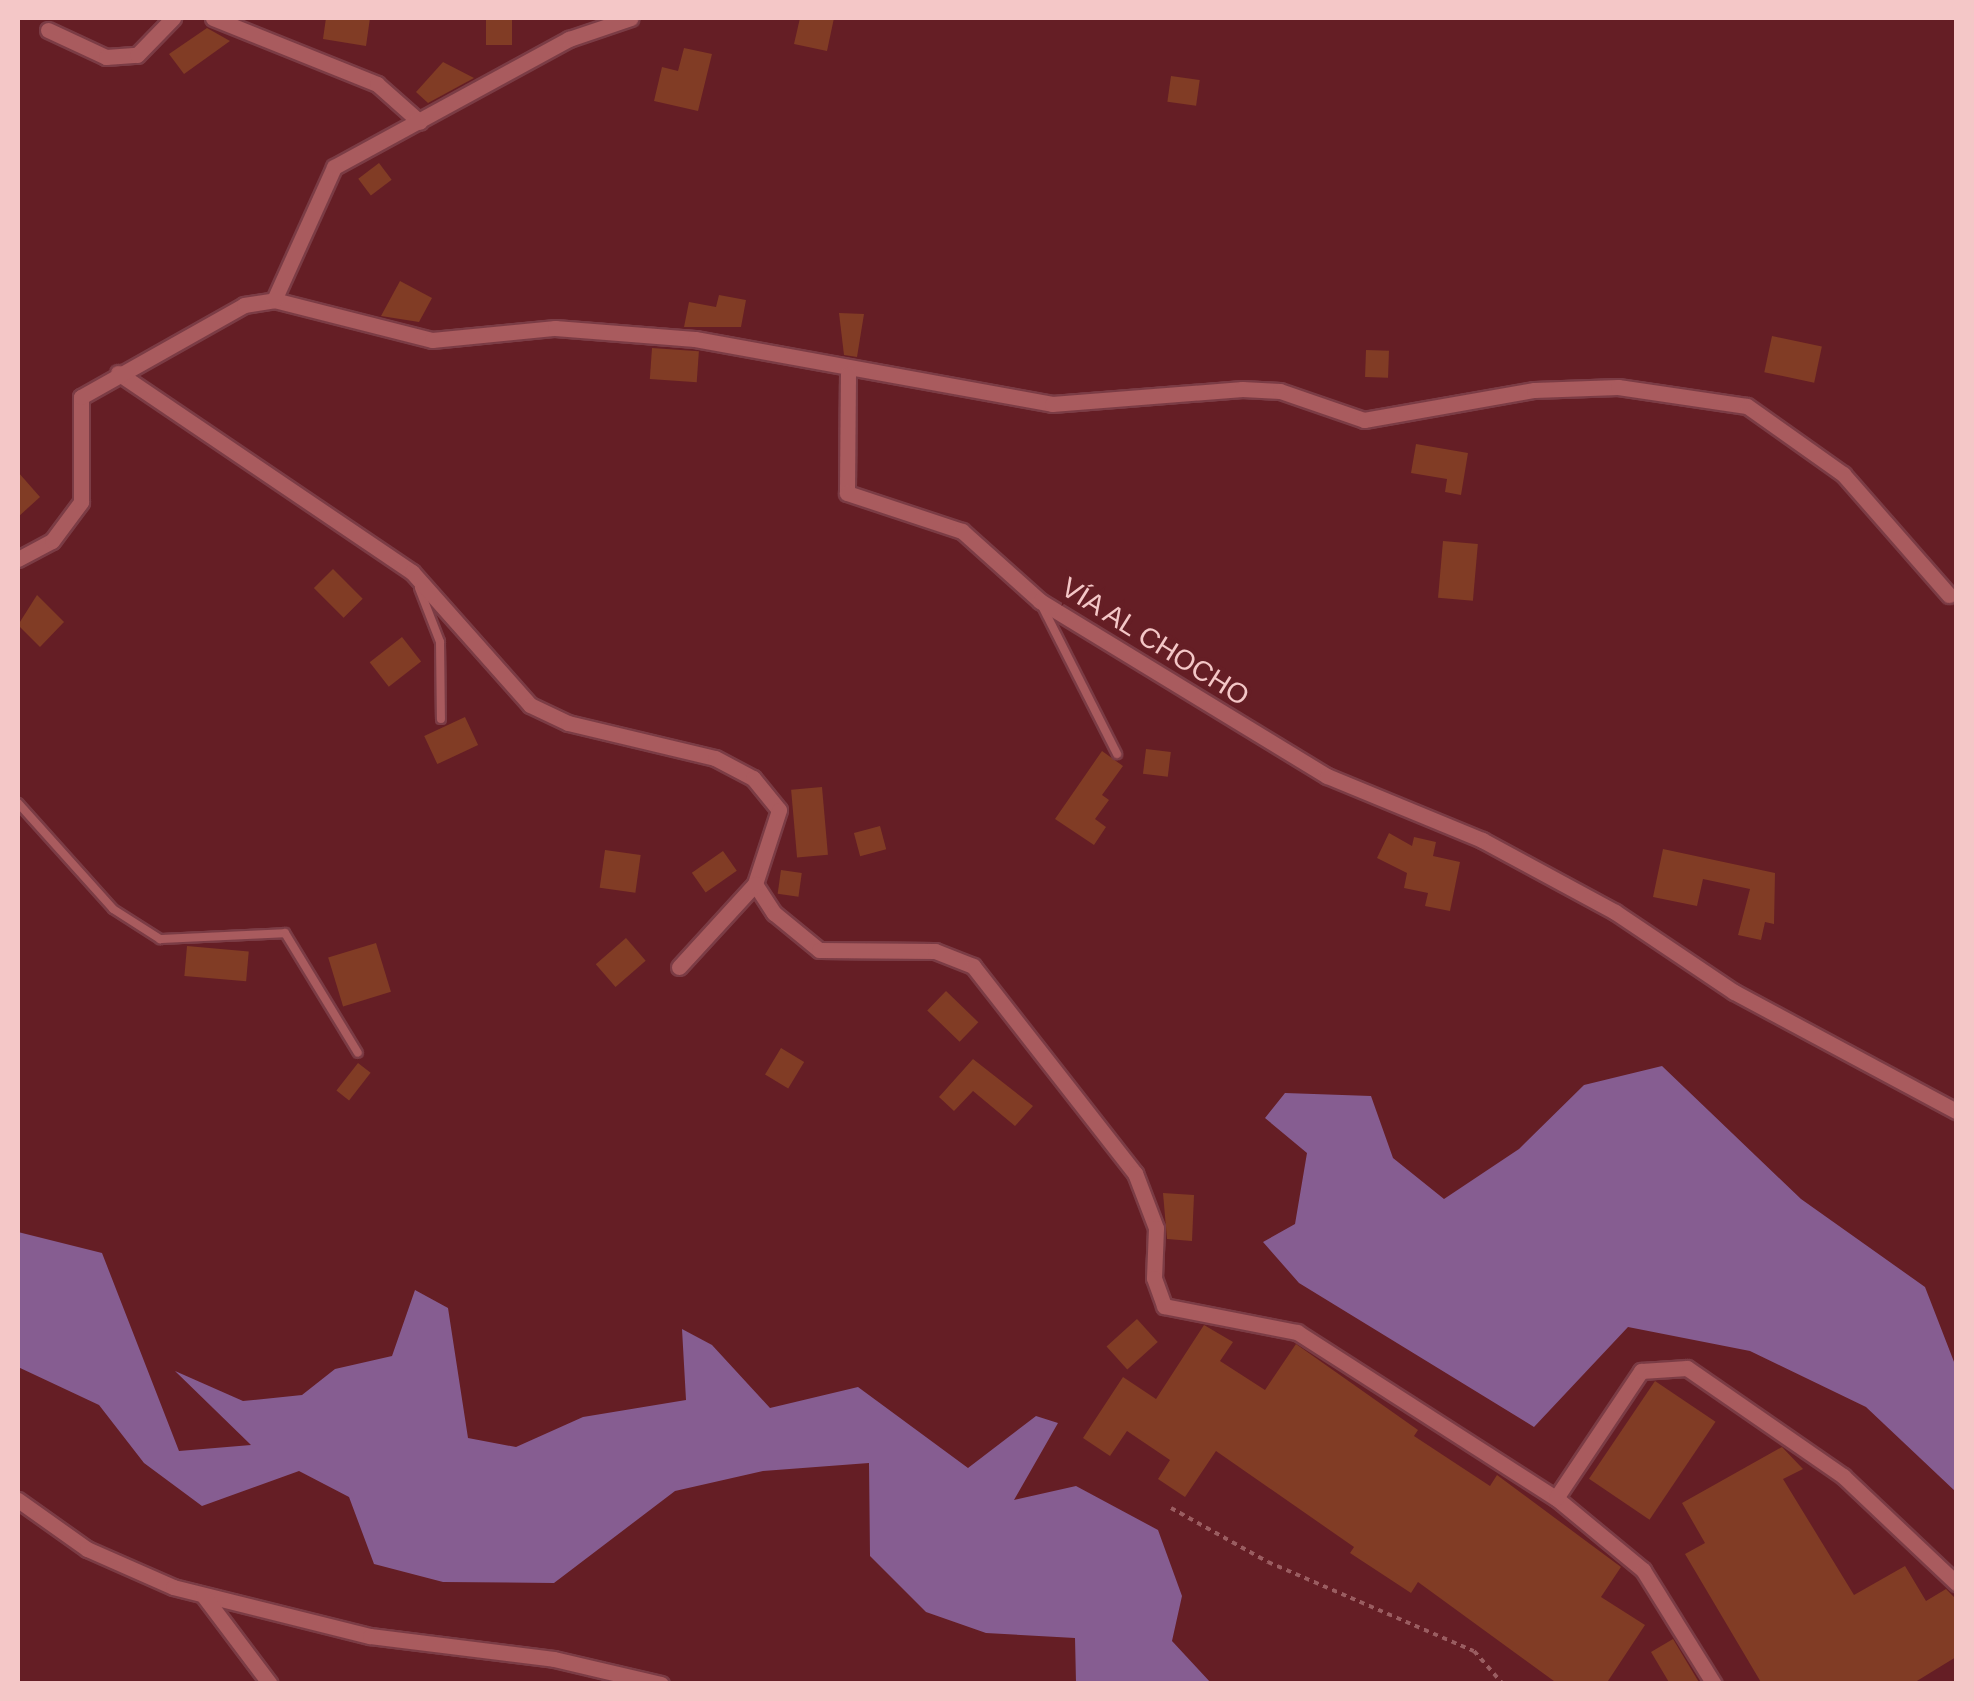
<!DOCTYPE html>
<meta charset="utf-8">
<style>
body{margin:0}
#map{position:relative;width:1974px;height:1701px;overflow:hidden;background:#651e25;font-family:Arial,sans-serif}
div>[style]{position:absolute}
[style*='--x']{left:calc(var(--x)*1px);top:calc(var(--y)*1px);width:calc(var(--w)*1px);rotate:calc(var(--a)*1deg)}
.forest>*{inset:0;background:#865d91}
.building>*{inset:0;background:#813c25;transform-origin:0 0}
.path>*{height:4px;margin-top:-2px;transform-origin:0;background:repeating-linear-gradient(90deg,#9a5d61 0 5px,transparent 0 10px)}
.roads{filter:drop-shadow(2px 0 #7b3c45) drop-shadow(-2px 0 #7b3c45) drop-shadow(0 2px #7b3c45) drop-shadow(0 -2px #7b3c45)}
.service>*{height:8px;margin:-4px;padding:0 4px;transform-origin:4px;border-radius:4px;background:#a95b5e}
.minor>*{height:15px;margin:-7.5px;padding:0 7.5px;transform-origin:7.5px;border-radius:7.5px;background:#a95b5e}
span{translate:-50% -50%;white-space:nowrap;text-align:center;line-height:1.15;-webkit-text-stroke:8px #651e25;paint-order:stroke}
.street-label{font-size:28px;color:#f4c7c7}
.frame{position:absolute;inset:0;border:20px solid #f4c7c7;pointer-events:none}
</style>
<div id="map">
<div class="forest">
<div style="clip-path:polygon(1662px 1066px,1801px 1199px,1925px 1287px,1956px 1367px,1956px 1492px,1866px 1407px,1750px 1351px,1628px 1327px,1534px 1427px,1299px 1283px,1263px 1242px,1295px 1224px,1307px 1153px,1265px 1118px,1285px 1093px,1371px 1096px,1393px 1158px,1444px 1199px,1519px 1149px,1584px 1085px)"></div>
<div style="clip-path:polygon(18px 1232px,102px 1253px,179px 1451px,251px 1445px,175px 1371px,243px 1401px,302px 1395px,335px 1369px,392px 1356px,415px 1290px,448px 1308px,468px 1438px,516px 1447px,583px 1417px,686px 1400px,682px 1329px,712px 1345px,770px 1408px,858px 1387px,968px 1468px,1036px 1416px,1058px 1423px,1014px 1500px,1076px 1486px,1158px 1530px,1182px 1596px,1172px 1641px,1211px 1683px,1076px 1683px,1075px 1638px,986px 1633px,926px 1612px,870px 1556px,869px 1463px,763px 1471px,675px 1491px,554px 1583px,443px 1582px,374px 1564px,349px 1497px,299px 1471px,202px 1506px,144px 1463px,99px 1405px,18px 1367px)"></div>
</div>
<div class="building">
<div style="clip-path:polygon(326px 18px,370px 18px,366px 46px,323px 39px)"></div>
<div style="left:486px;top:18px;width:26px;height:27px"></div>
<div style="clip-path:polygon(800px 18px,834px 18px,827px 51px,794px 44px)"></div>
<div style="clip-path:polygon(207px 28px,230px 41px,184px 74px,169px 54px)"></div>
<div style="clip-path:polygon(684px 48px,712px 54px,698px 111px,654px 101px,662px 67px,678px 71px)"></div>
<div style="clip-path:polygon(443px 62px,474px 78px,428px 103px,416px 92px)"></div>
<div style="left:1171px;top:76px;width:29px;height:26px;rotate:8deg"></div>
<div style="left:379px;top:163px;width:21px;height:26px;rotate:53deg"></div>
<div style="clip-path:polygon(400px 281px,432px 298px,419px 322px,381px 316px)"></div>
<div style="clip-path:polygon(719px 295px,746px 300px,741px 327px,684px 327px,689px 302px,716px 307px)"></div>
<div style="clip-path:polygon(839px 313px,864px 314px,857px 357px,844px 355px)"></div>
<div style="left:1772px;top:336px;width:51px;height:37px;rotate:12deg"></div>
<div style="left:652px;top:348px;width:47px;height:31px;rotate:4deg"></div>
<div style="left:1366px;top:350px;width:23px;height:27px;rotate:2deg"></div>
<div style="clip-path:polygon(1416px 444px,1468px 453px,1461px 495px,1445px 492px,1447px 479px,1411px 473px)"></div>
<div style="clip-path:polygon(18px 472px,40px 497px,18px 517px)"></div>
<div style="left:1443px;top:541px;width:35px;height:57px;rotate:5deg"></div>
<div style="left:333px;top:569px;width:42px;height:27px;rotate:45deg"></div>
<div style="clip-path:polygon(37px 595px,64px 622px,40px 647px,18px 625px)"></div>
<div style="left:402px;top:637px;width:31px;height:41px;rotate:52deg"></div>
<div style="left:465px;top:717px;width:31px;height:45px;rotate:65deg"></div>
<div style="left:1146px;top:749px;width:25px;height:25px;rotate:7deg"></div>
<div style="clip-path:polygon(1102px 751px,1123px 766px,1102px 795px,1109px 800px,1095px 819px,1106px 827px,1094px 845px,1055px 819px)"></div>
<div style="left:822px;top:787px;width:68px;height:31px;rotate:85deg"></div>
<div style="left:880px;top:826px;width:24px;height:27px;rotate:75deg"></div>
<div style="clip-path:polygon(1389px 833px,1412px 846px,1414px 837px,1436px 842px,1433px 856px,1460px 862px,1450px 911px,1425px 906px,1428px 893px,1404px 888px,1407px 873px,1377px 858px)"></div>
<div style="clip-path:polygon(1663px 849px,1775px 873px,1774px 924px,1765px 922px,1761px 940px,1738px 935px,1750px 889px,1703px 879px,1697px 906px,1653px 897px)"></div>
<div style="left:605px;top:850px;width:36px;height:38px;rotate:8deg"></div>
<div style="left:723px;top:851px;width:24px;height:38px;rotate:55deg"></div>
<div style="left:781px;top:870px;width:21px;height:24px;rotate:8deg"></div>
<div style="left:626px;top:938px;width:30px;height:40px;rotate:49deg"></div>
<div style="left:376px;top:943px;width:51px;height:50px;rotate:73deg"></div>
<div style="left:187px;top:946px;width:62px;height:30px;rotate:5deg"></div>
<div style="left:946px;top:991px;width:45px;height:27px;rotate:44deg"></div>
<div style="left:781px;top:1048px;width:27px;height:31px;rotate:31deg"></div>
<div style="clip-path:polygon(973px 1059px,1033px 1106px,1015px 1126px,973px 1091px,954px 1111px,939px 1097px)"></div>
<div style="left:358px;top:1063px;width:16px;height:35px;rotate:38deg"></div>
<div style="clip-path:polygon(1163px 1193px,1194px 1195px,1192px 1241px,1167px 1239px)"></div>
<div style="left:1137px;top:1319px;width:31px;height:41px;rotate:48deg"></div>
<div style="clip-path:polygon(1204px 1325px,1233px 1342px,1220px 1361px,1265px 1390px,1296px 1344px,1418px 1430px,1414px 1436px,1490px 1486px,1497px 1475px,1621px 1567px,1601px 1597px,1645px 1625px,1606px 1684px,1558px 1684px,1418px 1582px,1411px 1593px,1350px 1553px,1354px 1547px,1216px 1451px,1185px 1497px,1158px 1479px,1170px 1460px,1127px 1431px,1110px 1456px,1083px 1438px,1123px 1377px,1156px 1399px)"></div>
<div style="left:1655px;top:1381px;width:73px;height:118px;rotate:34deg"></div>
<div style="clip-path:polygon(1782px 1447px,1803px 1469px,1783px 1479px,1854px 1595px,1905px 1566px,1926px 1601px,1946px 1589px,1956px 1599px,1956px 1657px,1912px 1684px,1762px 1684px,1685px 1554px,1705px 1543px,1682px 1503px)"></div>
<div style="clip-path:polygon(1673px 1639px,1700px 1684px,1670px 1684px,1651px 1652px)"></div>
</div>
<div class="path">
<div style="--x:1171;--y:1508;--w:111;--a:29.1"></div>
<div style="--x:1268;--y:1562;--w:224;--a:23.4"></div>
<div style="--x:1474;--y:1651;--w:44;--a:48.7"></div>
</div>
<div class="roads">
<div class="service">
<div style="--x:419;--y:588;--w:58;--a:68.7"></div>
<div style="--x:440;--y:642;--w:77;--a:89.3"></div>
<div style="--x:1042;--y:606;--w:166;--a:63.1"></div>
<div style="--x:18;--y:803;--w:142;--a:48.1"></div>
<div style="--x:113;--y:909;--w:56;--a:32.6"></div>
<div style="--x:160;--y:939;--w:125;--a:-2.7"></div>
<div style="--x:285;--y:933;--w:140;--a:58.7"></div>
</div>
<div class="minor">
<div style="--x:213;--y:18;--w:177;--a:21.9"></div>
<div style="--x:377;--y:84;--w:57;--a:41.5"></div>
<div style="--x:48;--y:30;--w:64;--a:25"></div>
<div style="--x:106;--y:57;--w:31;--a:-4"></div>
<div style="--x:137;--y:55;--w:52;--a:-45.8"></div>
<div style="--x:274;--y:300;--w:163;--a:14.2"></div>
<div style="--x:432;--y:340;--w:124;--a:-5.6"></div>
<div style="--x:555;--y:328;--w:140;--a:4.5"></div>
<div style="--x:695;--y:339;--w:363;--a:10.3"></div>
<div style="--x:1052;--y:404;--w:191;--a:-4.5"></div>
<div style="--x:1242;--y:389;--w:38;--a:3"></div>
<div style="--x:1280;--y:391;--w:89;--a:19"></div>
<div style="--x:1364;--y:420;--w:173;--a:-10"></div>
<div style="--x:1534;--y:390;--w:84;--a:-2"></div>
<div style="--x:1618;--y:387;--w:130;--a:8.4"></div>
<div style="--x:1747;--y:406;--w:118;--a:35.3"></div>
<div style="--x:1843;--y:474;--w:161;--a:48.8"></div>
<div style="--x:118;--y:373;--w:355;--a:34.1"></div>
<div style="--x:412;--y:572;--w:178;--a:48.4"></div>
<div style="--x:530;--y:705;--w:42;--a:25.3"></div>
<div style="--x:568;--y:723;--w:151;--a:13.4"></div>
<div style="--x:715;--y:758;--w:43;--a:27.8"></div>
<div style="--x:753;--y:778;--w:41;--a:50.9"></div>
<div style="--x:779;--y:810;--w:78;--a:108"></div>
<div style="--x:755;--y:884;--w:35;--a:57"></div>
<div style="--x:774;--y:913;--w:58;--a:39.4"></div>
<div style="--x:819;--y:950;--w:116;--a:0.5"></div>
<div style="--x:935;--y:951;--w:41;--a:21.5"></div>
<div style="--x:973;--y:966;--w:263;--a:52"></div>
<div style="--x:1135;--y:1173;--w:59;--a:69.1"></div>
<div style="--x:1156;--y:1228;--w:50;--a:92.3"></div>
<div style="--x:1154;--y:1278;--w:30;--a:70"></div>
<div style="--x:1164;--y:1306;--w:136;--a:11.1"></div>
<div style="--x:1297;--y:1332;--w:308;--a:32.7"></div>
<div style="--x:1556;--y:1498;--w:113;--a:39.6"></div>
<div style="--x:1643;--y:1570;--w:134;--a:58.1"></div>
<div style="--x:848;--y:374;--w:119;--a:90.5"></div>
<div style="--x:847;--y:493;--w:121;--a:18.3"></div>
<div style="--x:962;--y:531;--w:105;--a:41.9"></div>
<div style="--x:1040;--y:601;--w:336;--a:31.4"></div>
<div style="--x:1327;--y:776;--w:168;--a:22.4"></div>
<div style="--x:1482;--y:840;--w:151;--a:28.4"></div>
<div style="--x:1615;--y:912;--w:143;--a:33.9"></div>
<div style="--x:1734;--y:992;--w:252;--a:28.2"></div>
<div style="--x:18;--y:559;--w:38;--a:-28"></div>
<div style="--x:52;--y:541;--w:49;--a:-53.4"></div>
<div style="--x:81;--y:502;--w:105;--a:-90"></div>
<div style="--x:81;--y:397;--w:187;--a:-29.4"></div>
<div style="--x:244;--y:305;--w:30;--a:-9"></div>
<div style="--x:274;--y:300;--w:146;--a:-65.7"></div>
<div style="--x:334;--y:167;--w:268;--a:-28.6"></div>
<div style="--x:569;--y:39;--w:65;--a:-18.7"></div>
<div style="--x:679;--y:967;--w:113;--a:-47.5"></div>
<div style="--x:1556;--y:1498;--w:153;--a:-56.2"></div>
<div style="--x:1641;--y:1371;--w:46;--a:-3.7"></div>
<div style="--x:1687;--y:1368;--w:190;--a:34.7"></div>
<div style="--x:1843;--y:1476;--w:156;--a:43.4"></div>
<div style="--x:18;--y:1500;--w:85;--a:35.4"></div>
<div style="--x:87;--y:1549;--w:94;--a:23.8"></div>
<div style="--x:173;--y:1587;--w:203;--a:14"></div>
<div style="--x:370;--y:1636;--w:185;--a:7.1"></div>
<div style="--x:554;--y:1659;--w:110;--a:13.2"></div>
<div style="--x:203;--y:1595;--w:111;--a:53"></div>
</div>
</div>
<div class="street-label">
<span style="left:1155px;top:642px;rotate:32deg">VÍA AL CHOCHO</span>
</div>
<div class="frame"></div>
</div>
